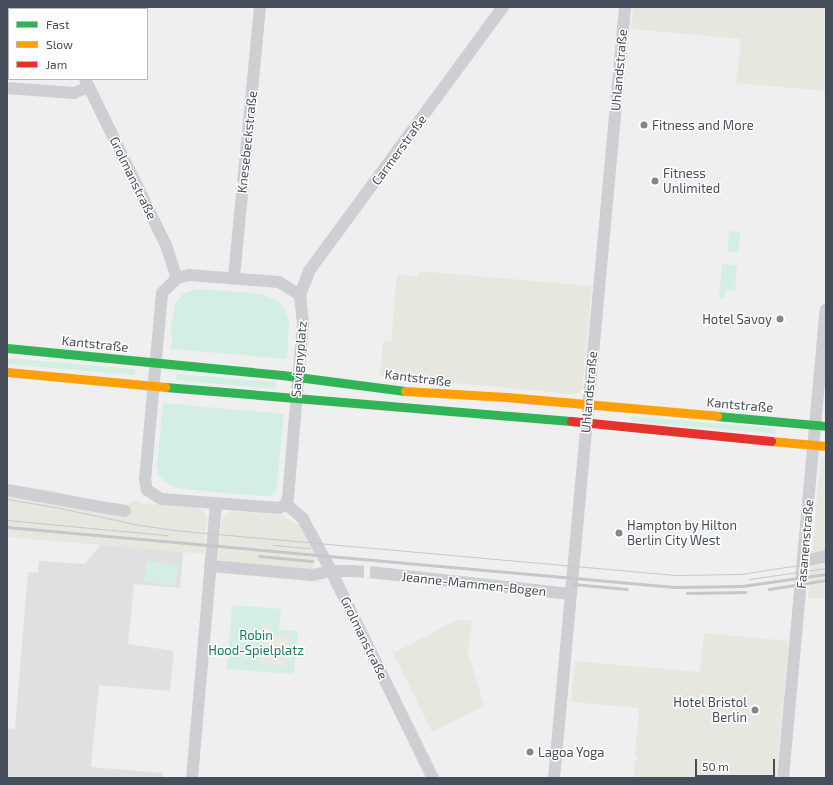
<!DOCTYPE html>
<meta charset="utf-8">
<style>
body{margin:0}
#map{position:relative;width:833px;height:785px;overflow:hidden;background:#efefef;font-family:"Exo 2",sans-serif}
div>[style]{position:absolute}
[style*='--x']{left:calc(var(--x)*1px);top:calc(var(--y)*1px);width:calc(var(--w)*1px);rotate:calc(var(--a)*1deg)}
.commercial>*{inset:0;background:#e8e7df}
.education>*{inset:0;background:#e1e0e1}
.green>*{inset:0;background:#d3eee2;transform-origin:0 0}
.sand>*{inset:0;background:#eae9e0}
.street-tunnel>*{height:12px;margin-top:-6px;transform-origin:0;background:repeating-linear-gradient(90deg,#cdcfd1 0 12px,transparent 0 18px)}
.street>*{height:12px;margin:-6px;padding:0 6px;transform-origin:6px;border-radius:6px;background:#cdcfd2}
.fast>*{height:9px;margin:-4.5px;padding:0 4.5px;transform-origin:4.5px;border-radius:4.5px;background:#30b455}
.slow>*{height:9px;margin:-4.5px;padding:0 4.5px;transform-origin:4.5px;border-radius:4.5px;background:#ff9f0a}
.jam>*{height:9px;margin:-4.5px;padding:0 4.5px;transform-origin:4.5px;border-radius:4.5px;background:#e5322d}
.tram>*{height:1px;margin:-0.5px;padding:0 0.5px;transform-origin:0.5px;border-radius:0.5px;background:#c6c7ca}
.rail>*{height:3px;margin:-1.5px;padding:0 1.5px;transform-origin:1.5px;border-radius:1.5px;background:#c6c7ca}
.dots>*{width:11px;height:11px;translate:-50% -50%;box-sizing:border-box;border:2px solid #fff;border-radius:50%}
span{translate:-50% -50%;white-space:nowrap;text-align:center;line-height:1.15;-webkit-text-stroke:3px #fff;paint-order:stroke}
.street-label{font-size:13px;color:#464e5b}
.poi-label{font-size:13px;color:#464e5b}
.left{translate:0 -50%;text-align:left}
.right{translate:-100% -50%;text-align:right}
.park-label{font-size:13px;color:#197b5a}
.frame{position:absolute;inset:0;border:8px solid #464e5b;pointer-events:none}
.legend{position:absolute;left:8px;top:8px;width:140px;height:72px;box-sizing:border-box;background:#fff;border:1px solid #b5b8bd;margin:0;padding:5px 7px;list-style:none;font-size:12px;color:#464e5b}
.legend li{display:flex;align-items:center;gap:8px;height:20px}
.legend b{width:20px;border:1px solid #b5b8bd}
.scale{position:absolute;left:695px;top:759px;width:80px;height:18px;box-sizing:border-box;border:2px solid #464e5b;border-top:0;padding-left:5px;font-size:12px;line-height:14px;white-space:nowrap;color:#464e5b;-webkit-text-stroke:3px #fff;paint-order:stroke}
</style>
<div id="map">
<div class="commercial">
<div style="clip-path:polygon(633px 7px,826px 7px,826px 91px,736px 83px,741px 39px,631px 29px)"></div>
<div style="clip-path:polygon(419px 271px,592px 286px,582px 390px,579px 393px,571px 394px,380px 376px,383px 341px,391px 341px,397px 274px,418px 276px)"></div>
<div style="clip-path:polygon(826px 456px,826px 598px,808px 598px,820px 463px,821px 458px)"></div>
<div style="clip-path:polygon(7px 484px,50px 490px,110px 504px,125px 505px,136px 500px,142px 503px,202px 509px,207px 517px,204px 554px,7px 537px)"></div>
<div style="clip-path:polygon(232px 511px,280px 515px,298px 524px,305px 533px,317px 559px,313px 567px,322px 583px,217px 572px,222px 520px,225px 514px)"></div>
<div style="clip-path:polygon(459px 619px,472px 621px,468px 652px,484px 706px,432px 732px,393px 653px)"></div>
<div style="clip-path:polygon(704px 633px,789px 641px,776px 778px,634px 778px,635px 760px,637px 760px,637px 755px,635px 755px,639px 708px,571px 702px,575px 661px,700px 672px)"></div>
</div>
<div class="education">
<div style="clip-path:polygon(100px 545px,183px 552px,180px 588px,134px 584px,133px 595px,128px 644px,174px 651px,170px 691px,99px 685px,91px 767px,163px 773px,163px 778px,7px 778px,7px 728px,15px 729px,28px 572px,38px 573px,39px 561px,85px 564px)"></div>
</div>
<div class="green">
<div style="left:729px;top:231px;width:11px;height:21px;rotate:5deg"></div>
<div style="clip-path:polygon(722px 264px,737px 265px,735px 291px,725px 290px,724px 299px,719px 298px)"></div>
<div style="clip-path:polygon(198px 289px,261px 294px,279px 302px,286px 312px,289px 322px,287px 359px,171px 349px,172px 334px,170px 333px,175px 304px,184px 293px)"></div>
<div style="left:7px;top:358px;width:129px;height:6px;rotate:5deg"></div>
<div style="clip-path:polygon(177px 374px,276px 382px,275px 389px,176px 380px)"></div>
<div style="clip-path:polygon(163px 403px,284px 414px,276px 492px,269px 496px,233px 494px,176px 488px,163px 481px,158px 473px,157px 465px)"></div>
<div style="left:631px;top:416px;width:145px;height:5px;rotate:5deg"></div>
<div style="left:147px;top:561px;width:31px;height:21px;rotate:7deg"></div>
<div style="clip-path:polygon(232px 605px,281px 609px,279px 630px,298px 631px,294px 674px,227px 669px)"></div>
</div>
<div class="sand">
<div style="clip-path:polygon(262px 622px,271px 623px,270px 635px,290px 636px,288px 666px,258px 664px)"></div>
</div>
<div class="street-tunnel">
<div style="--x:352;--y:571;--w:26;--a:4"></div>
</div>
<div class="street">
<div style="--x:50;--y:7;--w:2;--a:63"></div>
<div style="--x:85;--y:79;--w:185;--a:64"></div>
<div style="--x:166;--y:245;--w:35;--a:72"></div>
<div style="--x:7;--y:88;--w:67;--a:4.3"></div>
<div style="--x:74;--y:93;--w:16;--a:-22"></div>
<div style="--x:189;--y:275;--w:90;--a:4.4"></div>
<div style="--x:279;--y:282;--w:25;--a:32"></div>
<div style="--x:300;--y:295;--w:28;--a:84"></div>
<div style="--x:303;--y:323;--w:175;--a:94.9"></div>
<div style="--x:288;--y:497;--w:7;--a:106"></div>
<div style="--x:286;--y:504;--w:8;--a:150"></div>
<div style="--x:279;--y:508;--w:118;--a:-175.6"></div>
<div style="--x:161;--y:499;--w:17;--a:-147"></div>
<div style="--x:147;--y:490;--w:10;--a:-101"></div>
<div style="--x:145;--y:480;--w:188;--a:-84.8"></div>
<div style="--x:162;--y:293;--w:21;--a:-45"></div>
<div style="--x:177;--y:278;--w:12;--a:-14"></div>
<div style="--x:234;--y:277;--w:271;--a:-84.5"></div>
<div style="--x:300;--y:295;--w:26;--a:-69"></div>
<div style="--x:309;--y:271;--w:328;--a:-53.7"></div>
<div style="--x:7;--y:490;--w:107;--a:10.3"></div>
<div style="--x:286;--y:504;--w:23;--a:41"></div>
<div style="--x:303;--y:519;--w:59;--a:61.7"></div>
<div style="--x:331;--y:571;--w:231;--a:63.8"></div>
<div style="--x:114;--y:509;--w:11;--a:10"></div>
<div style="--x:804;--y:561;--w:23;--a:-13"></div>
<div style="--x:210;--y:566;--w:102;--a:5"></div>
<div style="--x:312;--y:575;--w:19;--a:-12"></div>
<div style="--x:331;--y:571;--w:21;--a:0"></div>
<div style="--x:378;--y:573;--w:194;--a:6.2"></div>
<div style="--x:192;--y:778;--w:274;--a:-85"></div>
<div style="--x:554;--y:778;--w:774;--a:-84.74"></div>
<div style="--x:783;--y:778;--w:470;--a:-84.8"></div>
</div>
<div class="fast">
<div style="--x:7;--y:348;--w:276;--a:5.6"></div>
<div style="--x:282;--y:375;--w:124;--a:7.4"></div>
<div style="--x:165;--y:387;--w:407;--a:4.8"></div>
<div style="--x:717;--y:416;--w:109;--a:5.2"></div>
</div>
<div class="slow">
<div style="--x:7;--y:372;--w:159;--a:5.4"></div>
<div style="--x:405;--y:391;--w:101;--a:3.4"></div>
<div style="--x:506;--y:397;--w:212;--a:5.1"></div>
<div style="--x:771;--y:441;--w:55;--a:5.2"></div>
</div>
<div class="jam">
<div style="--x:571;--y:421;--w:201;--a:5.7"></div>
</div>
<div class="tram">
<div style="--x:7;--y:499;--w:54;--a:9.6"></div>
<div style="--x:60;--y:508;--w:81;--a:12.1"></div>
<div style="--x:139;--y:525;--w:34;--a:8"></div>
<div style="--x:173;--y:530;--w:504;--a:5.12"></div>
<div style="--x:675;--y:575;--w:66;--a:-0.9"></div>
<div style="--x:741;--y:574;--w:86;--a:-8.7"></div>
<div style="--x:7;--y:520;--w:161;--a:5.4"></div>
<div style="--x:273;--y:545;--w:37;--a:5"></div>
<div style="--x:749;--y:579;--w:78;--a:-8.1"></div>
</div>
<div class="rail">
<div style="--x:7;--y:527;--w:670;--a:5.14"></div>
<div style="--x:674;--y:587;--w:68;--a:-0.8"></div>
<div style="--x:742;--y:586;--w:85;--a:-8.1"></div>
<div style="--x:259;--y:556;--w:53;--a:5.4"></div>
<div style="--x:573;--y:584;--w:54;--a:5.3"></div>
<div style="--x:769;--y:589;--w:58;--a:-9"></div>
<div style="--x:687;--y:593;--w:58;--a:-1"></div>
</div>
<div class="dots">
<div style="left:644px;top:125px;background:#81868f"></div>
<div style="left:655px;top:181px;background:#81868f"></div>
<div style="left:780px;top:319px;background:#81868f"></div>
<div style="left:619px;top:533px;background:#81868f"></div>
<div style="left:755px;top:710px;background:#81868f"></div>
<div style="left:530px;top:752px;background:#81868f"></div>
</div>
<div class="street-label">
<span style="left:619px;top:70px;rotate:-85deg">Uhlandstraße</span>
<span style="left:247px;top:142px;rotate:-84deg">Knesebeckstraße</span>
<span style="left:399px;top:150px;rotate:-54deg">Carmerstraße</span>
<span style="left:133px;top:178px;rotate:64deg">Grolmanstraße</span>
<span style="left:95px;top:344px;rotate:6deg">Kantstraße</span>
<span style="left:299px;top:359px;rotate:-85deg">Savignyplatz</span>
<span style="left:418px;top:378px;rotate:7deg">Kantstraße</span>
<span style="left:589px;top:392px;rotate:-85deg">Uhlandstraße</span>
<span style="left:740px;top:405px;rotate:5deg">Kantstraße</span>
<span style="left:805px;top:544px;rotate:-85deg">Fasanenstraße</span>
<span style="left:474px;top:584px;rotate:6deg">Jeanne-Mammen-Bogen</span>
<span style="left:364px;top:638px;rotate:64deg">Grolmanstraße</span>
</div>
<div class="poi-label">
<span class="left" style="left:652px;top:125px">Fitness and More</span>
<span class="left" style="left:663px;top:181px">Fitness<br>Unlimited</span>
<span class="right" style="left:772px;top:319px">Hotel Savoy</span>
<span class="left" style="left:627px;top:533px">Hampton by Hilton<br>Berlin City West</span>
<span class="right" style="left:747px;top:710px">Hotel Bristol<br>Berlin</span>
<span class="left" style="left:538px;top:752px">Lagoa Yoga</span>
</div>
<div class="park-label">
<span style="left:256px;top:643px">Robin<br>Hood-Spielplatz</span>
</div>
<div class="frame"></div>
<ul class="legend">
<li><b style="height:5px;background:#30b455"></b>Fast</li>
<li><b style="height:5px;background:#ff9f0a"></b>Slow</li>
<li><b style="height:5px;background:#e5322d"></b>Jam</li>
</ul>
<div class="scale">50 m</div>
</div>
